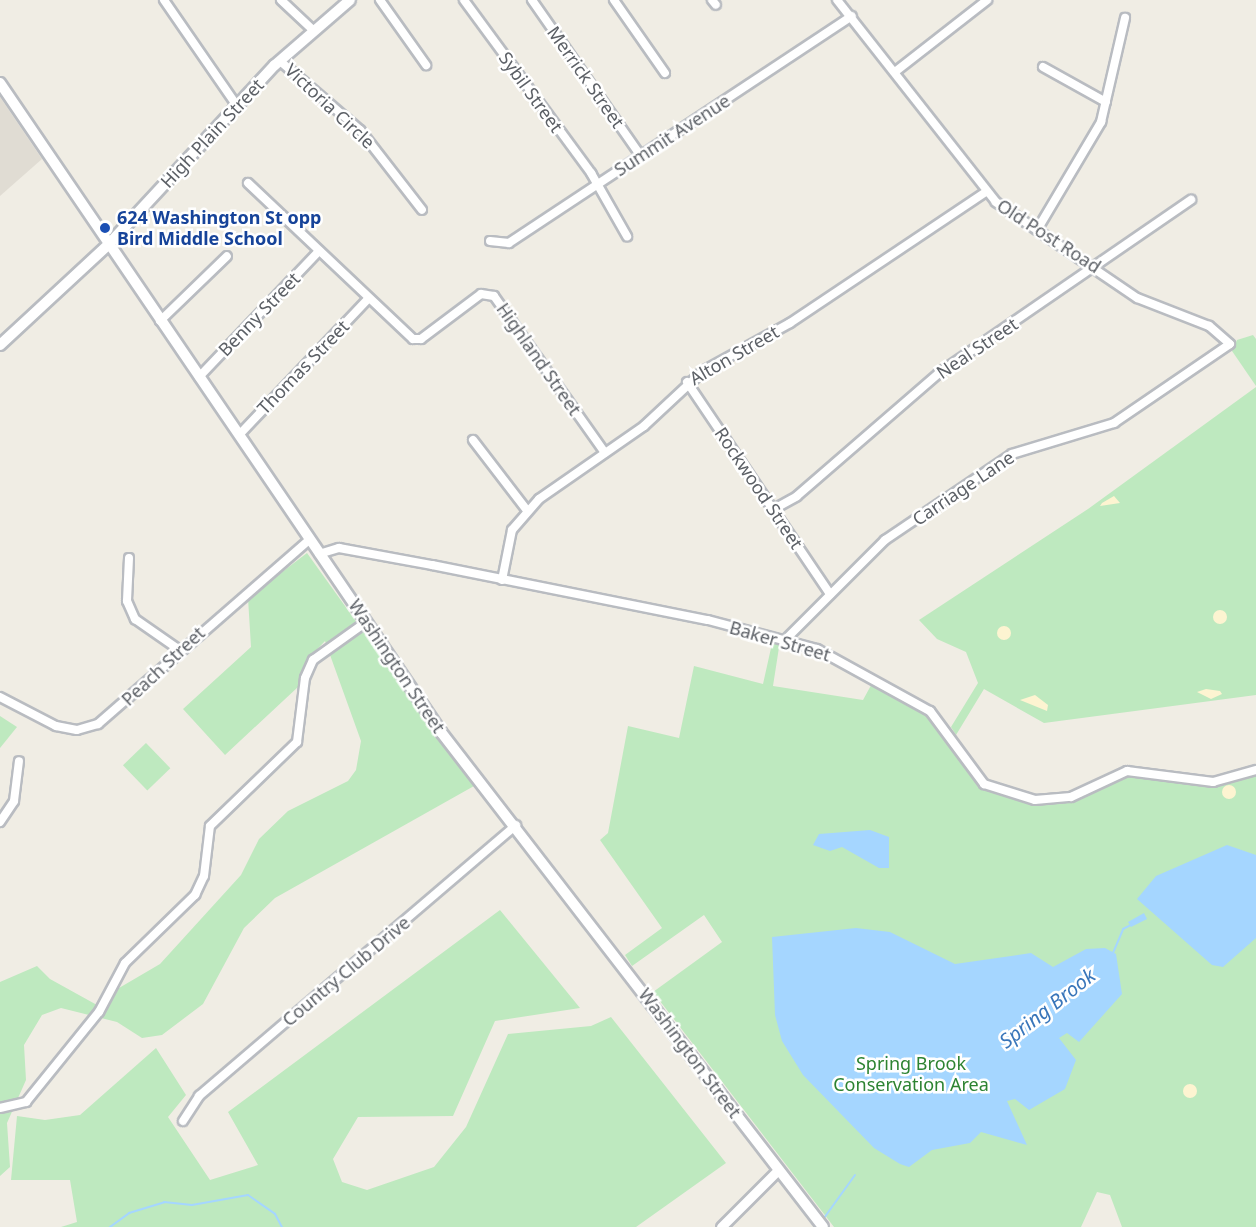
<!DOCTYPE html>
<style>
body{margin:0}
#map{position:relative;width:1256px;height:1227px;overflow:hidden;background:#f0ede4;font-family:"Noto Sans",sans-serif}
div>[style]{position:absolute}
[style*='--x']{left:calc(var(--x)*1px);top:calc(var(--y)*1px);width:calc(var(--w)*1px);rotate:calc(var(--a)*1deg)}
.education>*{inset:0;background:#e0dcd3}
.green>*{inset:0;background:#bee9bf;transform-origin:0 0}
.sand>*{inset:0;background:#fdf4d1}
.round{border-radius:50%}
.water>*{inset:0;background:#a5d6ff}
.stream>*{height:2px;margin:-1px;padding:0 1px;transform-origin:1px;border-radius:1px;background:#a5d6ff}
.roads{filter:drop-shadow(2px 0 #b9bcc1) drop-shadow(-2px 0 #b9bcc1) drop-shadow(0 2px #b9bcc1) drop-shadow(0 -2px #b9bcc1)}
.minor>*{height:8px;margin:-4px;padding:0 4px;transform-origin:4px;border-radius:4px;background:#fff}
.tertiary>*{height:9px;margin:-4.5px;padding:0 4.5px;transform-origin:4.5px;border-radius:4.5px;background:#fff}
.secondary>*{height:10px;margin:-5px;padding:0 5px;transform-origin:5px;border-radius:5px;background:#fff}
.dots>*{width:16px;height:16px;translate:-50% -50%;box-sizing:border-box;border:3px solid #fff;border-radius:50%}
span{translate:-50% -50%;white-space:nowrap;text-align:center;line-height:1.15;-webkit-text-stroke:5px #fff;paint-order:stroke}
.street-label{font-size:18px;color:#5c6066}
.transit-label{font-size:18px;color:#164399;font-weight:700}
.left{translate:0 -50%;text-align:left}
.park-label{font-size:18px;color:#2d8332}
.water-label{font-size:20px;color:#3976ba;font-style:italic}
</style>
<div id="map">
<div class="education">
<div style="clip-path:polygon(0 97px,42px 159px,0 196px)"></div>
</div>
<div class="green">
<div style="clip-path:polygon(1253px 335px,1256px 339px,1256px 386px,1232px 351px,1237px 340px)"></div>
<div style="clip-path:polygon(1256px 387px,1256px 695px,1044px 723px,984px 689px,956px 735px,951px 727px,978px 683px,966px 652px,937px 639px,919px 620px,1088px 509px)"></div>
<div style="clip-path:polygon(307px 553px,474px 786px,275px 898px,244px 928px,203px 1004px,162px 1035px,142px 1038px,117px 1022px,61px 1008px,42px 1015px,24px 1045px,26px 1080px,7px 1123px,10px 1167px,0 1176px,0 982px,37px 966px,50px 979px,106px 1010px,119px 988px,160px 964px,241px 875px,259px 839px,288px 811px,348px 781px,356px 770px,361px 741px,325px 641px,308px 659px,298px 687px,225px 755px,183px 709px,251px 647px,248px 598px)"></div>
<div style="clip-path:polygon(773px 639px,780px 641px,773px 686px,863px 700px,875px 678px,919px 703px,984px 783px,1053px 801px,1118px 774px,1205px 782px,1256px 770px,1256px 1227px,1122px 1227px,1110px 1195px,1097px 1192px,1081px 1227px,834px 1227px,653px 992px,722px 942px,704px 915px,632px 966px,625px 955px,662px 928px,600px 840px,608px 833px,628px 726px,679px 738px,694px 666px,763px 684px)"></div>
<div style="clip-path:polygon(0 716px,17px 727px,0 748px)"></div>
<div style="left:146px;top:743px;width:35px;height:32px;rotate:46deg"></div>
<div style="clip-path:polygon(500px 910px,580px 1008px,495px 1021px,453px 1116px,358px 1117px,333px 1159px,342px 1182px,367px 1190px,434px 1167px,466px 1127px,508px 1034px,591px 1026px,611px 1017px,726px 1163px,636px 1227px,61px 1227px,77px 1222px,70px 1180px,11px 1180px,17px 1116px,45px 1120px,80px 1115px,156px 1048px,186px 1095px,168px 1117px,210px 1180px,258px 1165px,228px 1112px)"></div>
</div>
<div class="sand">
<div style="clip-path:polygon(1114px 496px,1120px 503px,1100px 506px,1102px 503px)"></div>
<div class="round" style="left:1213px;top:610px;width:14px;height:14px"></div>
<div class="round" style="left:997px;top:626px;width:14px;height:14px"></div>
<div style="clip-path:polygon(1206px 689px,1220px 691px,1222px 694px,1211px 699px,1197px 692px)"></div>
<div style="clip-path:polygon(1035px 695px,1048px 705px,1047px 711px,1020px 700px)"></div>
<div class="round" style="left:1222px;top:785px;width:14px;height:14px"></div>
<div class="round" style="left:1183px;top:1084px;width:14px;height:14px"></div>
</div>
<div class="water">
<div style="clip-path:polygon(870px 830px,889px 837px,889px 868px,879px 868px,842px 847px,830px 851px,813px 845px,819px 834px)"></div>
<div style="clip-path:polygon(1227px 845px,1256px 855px,1256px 938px,1223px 967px,1212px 965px,1137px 899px,1156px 876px)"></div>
<div style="clip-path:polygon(1144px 913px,1147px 919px,1131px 927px,1128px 922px)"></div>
<div style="clip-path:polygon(856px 928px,890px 932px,955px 964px,1031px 953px,1053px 967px,1086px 949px,1105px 948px,1116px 954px,1122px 994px,1079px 1042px,1067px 1033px,1059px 1038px,1076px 1060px,1065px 1089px,1029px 1110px,1015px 1099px,1007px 1101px,1027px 1145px,981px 1132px,970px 1143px,932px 1150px,909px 1167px,900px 1164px,874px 1148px,803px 1075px,782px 1041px,775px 1015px,772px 937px)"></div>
</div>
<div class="stream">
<div style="--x:1113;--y:953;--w:26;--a:-67"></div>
<div style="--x:1123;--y:929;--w:9;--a:-27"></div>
<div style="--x:824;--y:1218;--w:53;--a:-54.2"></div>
<div style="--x:110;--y:1227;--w:24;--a:-36"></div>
<div style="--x:129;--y:1213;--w:37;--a:-17"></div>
<div style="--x:164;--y:1202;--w:28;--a:6"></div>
<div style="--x:192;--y:1205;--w:57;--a:-10.1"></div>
<div style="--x:248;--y:1195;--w:33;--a:35"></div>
<div style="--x:275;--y:1214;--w:15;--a:62"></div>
</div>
<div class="roads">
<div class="minor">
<div style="--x:164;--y:0;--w:129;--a:55.4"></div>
<div style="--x:281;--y:0;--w:44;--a:43.2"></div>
<div style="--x:380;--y:0;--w:80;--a:54.7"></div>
<div style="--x:464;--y:0;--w:215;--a:53.7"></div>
<div style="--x:591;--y:173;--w:73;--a:60.3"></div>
<div style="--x:532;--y:0;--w:189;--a:55.1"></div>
<div style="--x:614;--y:0;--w:89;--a:55.1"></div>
<div style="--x:712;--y:0;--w:6;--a:51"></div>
<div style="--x:280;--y:61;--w:106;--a:40.8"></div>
<div style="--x:360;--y:130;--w:101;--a:52.2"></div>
<div style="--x:1043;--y:67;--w:72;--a:29.1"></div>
<div style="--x:895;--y:72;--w:117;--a:-38"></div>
<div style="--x:248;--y:183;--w:227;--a:43.4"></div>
<div style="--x:413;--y:339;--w:8;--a:0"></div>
<div style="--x:421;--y:339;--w:75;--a:-36.9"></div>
<div style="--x:481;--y:294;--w:13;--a:9"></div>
<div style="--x:494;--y:296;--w:192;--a:54.7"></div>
<div style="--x:1037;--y:230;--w:126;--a:-59.3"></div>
<div style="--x:1101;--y:122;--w:107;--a:-77"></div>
<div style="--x:490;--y:241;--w:19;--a:6"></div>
<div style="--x:509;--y:243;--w:411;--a:-33.5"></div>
<div style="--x:160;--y:321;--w:93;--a:-44.1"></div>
<div style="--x:199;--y:377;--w:174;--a:-46.4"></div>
<div style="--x:687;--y:382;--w:256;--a:56"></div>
<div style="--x:239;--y:435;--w:187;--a:-46.5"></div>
<div style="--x:473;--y:440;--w:87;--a:52.5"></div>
<div style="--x:774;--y:509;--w:26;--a:-29"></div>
<div style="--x:797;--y:496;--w:188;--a:-40.9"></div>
<div style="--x:939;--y:373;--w:306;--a:-34.5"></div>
<div style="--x:319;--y:554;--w:21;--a:-17"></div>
<div style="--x:339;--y:548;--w:95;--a:10.4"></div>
<div style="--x:432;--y:565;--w:281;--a:11.3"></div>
<div style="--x:708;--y:620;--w:113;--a:14.9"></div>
<div style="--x:817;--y:649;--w:129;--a:28.8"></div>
<div style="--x:930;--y:711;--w:91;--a:53.5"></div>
<div style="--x:984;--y:784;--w:53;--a:17.4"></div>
<div style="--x:1035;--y:800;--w:36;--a:-5"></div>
<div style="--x:1071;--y:797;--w:62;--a:-24.9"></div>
<div style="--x:1127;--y:771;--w:87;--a:7.3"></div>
<div style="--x:1213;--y:782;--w:45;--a:-15.6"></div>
<div style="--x:129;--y:558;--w:43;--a:92.7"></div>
<div style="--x:127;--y:601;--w:20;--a:66"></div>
<div style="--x:135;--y:619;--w:56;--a:34.8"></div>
<div style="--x:502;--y:580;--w:51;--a:-78.7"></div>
<div style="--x:512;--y:530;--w:41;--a:-48.9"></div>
<div style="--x:539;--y:499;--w:128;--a:-34.8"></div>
<div style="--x:644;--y:426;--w:81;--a:-43"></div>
<div style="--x:703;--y:371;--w:99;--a:-28.9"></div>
<div style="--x:790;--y:323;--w:236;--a:-33.8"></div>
<div style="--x:786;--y:639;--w:140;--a:-45"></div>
<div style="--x:885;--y:540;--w:153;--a:-34.1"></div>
<div style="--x:1012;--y:454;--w:107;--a:-16.9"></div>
<div style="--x:1114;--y:423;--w:140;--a:-34.3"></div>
<div style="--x:1230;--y:344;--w:28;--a:-139"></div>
<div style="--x:1209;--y:326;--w:77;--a:-158.7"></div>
<div style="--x:1137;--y:298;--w:171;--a:-145.8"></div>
<div style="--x:996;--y:202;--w:257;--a:-128.2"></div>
<div style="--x:0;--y:697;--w:63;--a:27.4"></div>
<div style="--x:56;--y:726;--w:21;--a:11"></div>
<div style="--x:77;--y:730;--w:22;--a:-16"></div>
<div style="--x:98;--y:724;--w:281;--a:-41.1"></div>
<div style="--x:0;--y:822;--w:25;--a:-56"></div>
<div style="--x:14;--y:801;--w:40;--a:-82.9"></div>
<div style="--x:0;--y:1108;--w:27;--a:-13"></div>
<div style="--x:26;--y:1102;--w:116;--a:-51"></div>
<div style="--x:99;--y:1012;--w:55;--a:-62"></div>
<div style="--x:125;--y:963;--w:98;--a:-44.2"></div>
<div style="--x:195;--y:895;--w:21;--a:-65"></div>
<div style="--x:204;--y:876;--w:50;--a:-83.2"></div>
<div style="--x:210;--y:826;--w:121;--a:-44"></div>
<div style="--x:297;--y:742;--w:64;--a:-82.9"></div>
<div style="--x:305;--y:678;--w:20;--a:-66"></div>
<div style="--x:313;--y:660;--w:65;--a:-35.6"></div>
<div style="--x:183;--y:1121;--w:30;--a:-57"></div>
<div style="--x:199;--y:1096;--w:417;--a:-40.5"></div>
</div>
<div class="tertiary">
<div style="--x:721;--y:1227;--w:81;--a:-45"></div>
</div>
<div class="secondary">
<div style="--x:0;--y:83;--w:785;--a:55.8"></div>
<div style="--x:441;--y:732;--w:625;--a:52.34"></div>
<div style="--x:0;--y:345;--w:149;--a:-42.8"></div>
<div style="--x:109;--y:244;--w:244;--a:-47.2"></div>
<div style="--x:275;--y:65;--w:99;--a:-40.9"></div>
</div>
</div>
<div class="dots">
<div style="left:105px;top:228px;background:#1a4fb4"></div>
</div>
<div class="street-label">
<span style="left:586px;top:77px;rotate:55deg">Merrick Street</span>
<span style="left:531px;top:92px;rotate:54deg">Sybil Street</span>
<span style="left:330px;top:106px;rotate:43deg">Victoria Circle</span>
<span style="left:212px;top:133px;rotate:-47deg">High Plain Street</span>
<span style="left:672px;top:135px;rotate:-33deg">Summit Avenue</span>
<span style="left:1049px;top:236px;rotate:33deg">Old Post Road</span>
<span style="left:259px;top:314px;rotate:-46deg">Benny Street</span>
<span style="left:977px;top:348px;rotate:-34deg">Neal Street</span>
<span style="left:734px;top:355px;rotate:-30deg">Alton Street</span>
<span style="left:539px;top:359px;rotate:55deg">Highland Street</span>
<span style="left:303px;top:367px;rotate:-46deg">Thomas Street</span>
<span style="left:759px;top:488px;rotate:56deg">Rockwood Street</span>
<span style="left:963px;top:488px;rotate:-34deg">Carriage Lane</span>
<span style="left:780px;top:641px;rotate:16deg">Baker Street</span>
<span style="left:163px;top:666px;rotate:-43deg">Peach Street</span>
<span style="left:397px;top:666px;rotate:56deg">Washington Street</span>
<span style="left:346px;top:971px;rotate:-40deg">Country Club Drive</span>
<span style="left:690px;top:1053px;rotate:53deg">Washington Street</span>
</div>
<div class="transit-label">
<span class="left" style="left:117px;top:228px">624 Washington St opp<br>Bird Middle School</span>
</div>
<div class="park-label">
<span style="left:911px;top:1074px">Spring Brook<br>Conservation Area</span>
</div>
<div class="water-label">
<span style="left:1047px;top:1008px;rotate:-38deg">Spring Brook</span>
</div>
</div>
